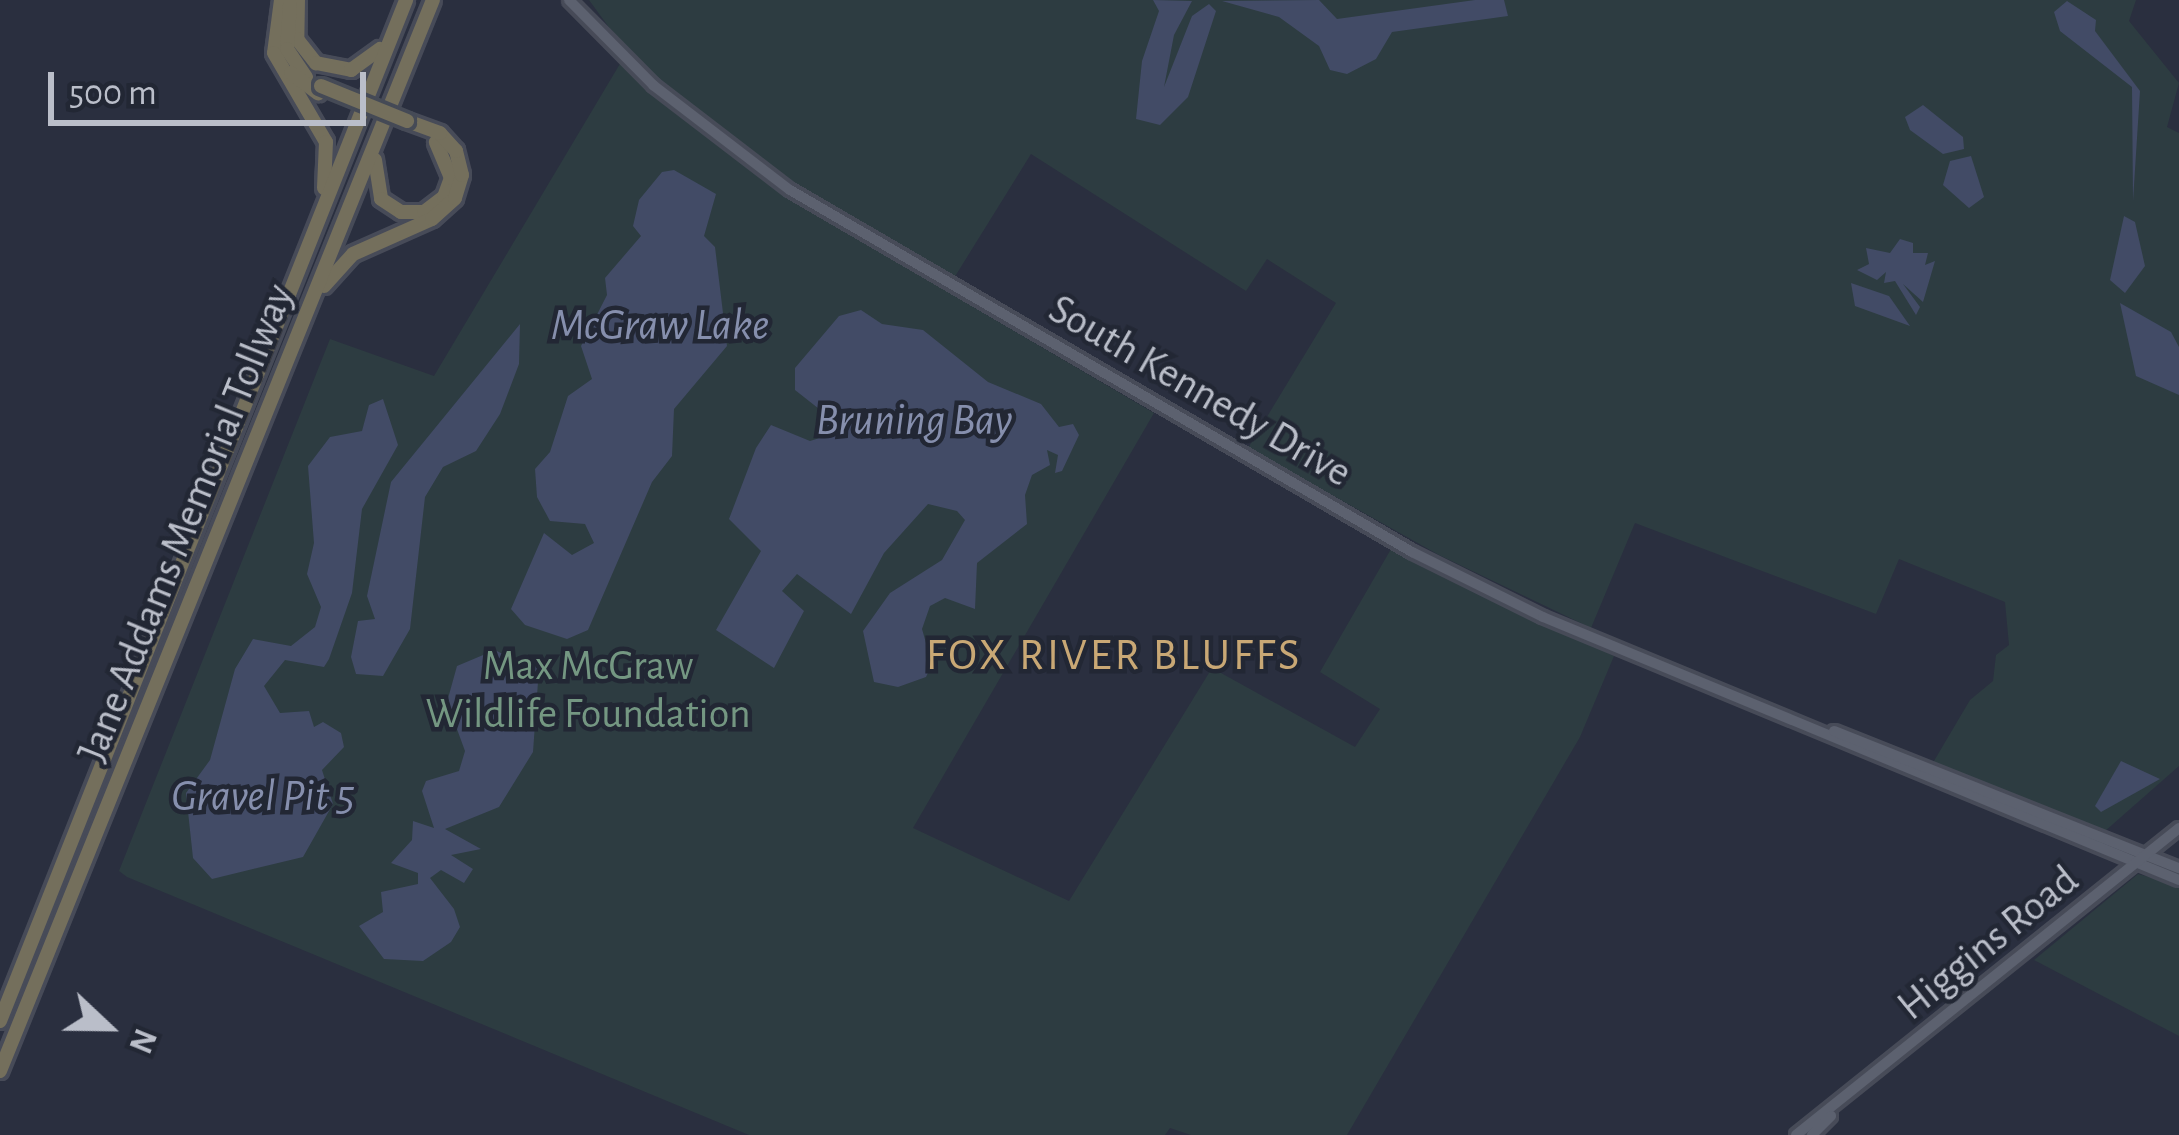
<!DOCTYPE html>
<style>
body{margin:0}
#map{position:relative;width:2179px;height:1135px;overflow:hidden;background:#2a2f3f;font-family:"Alegreya Sans",sans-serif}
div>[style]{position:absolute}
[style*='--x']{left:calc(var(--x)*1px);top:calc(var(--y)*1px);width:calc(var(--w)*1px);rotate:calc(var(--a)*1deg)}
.green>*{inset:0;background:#2d3c41}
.water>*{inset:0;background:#424b66}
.roads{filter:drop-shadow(3px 0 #474b58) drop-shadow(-3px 0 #474b58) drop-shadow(0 3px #474b58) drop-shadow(0 -3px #474b58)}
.major>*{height:10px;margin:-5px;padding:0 5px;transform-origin:5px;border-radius:5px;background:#5c616f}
.highway>*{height:14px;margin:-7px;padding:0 7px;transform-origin:7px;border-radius:7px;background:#746f5c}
.bridges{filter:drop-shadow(3px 0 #454a56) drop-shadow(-3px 0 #454a56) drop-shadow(0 3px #454a56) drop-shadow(0 -3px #454a56)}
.highway-bridge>*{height:14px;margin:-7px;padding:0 7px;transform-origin:7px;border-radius:7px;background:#746f5c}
span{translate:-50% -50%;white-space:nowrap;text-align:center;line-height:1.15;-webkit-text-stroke:9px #222734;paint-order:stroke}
.street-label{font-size:42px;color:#babec9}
.park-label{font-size:42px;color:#749782}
.water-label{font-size:45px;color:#868fad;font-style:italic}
.neighbourhood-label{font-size:45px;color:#c9a875;letter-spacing:3px}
.north{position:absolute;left:48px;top:967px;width:120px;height:120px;-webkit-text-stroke:9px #222734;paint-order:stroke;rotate:112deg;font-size:33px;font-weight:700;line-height:48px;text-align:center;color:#babec9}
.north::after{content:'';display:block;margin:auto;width:42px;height:54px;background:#babec9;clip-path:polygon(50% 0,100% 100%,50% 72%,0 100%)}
.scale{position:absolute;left:48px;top:72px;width:318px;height:54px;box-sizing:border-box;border:6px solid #babec9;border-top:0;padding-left:15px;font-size:36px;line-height:42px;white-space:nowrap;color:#babec9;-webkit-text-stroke:9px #222734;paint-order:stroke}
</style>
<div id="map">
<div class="green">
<div style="clip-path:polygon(589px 0,2136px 0,2129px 21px,2179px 83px,2167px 127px,2179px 133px,2179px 766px,2104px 832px,1931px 766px,1970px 700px,1993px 681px,1996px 655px,2009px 645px,2005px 602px,1899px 559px,1876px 614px,1635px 523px,1591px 628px,1439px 555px,1248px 448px,1336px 303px,1267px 259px,1246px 291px,1031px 154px,946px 291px,1154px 413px,913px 828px,1069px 901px,1212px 668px,1355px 747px,1380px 709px,1320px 672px,1391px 549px,1614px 656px,1580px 737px,1347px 1135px,1191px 1135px,1170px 1128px,1165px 1135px,749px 1135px,127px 877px,119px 871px,330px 339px,434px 376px,627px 52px)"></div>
<div style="clip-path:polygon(2138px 874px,2179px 885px,2179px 1036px,2034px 960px)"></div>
</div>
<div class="water">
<div style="clip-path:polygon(1153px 0,1192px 1px,1174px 35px,1164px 87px,1192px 16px,1209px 4px,1216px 11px,1188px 97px,1160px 125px,1136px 119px,1142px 61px,1159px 11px)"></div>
<div style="clip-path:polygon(1319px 0,1337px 19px,1475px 0,1504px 0,1508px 16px,1392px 32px,1376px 59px,1347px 74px,1330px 70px,1319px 46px,1279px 17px,1222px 1px)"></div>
<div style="clip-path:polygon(2067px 1px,2096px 20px,2095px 31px,2140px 91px,2133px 201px,2132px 87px,2060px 31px,2054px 12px)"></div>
<div style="clip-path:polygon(1923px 105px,1963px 137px,1964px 149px,1943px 154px,1910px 130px,1905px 117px)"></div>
<div style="clip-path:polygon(1971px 156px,1984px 197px,1969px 208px,1943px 185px,1950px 161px)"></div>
<div style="clip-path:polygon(674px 170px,716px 194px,704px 236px,715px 247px,727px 346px,674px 409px,672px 456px,652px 482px,588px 630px,567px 639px,525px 625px,511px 609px,544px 533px,572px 555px,594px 543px,585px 524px,550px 521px,537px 497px,535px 469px,550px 452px,568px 396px,592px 379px,581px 346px,607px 295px,605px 278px,641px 236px,633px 226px,639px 200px,662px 172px)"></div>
<div style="clip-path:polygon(2124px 216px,2135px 222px,2145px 266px,2125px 293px,2110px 280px)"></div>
<div style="clip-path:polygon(1900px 239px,1913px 243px,1913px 253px,1928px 253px,1925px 265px,1935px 261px,1923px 302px,1903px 284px,1920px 307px,1916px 315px,1895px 281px,1884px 283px,1886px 272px,1877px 280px,1857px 270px,1869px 264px,1866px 248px,1890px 253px)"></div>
<div style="clip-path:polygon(1851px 283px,1889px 296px,1910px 326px,1855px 306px)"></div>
<div style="clip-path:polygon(2120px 303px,2171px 332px,2179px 347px,2179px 395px,2136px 376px)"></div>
<div style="clip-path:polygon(861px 310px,882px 324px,923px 330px,988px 382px,1041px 404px,1059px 427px,1073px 424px,1079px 435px,1062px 471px,1055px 473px,1058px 455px,1047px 450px,1050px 465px,1032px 475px,1025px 495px,1027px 524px,977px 563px,975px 609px,945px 598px,930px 606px,922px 629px,932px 664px,926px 677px,898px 687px,874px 682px,863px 631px,890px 593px,942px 560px,965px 520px,957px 511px,928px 504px,884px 553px,851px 614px,797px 574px,782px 591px,804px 611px,774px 668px,716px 630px,761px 551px,729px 519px,756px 448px,771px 425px,810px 441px,826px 436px,828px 416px,795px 390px,795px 368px,839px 316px)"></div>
<div style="clip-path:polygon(520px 324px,519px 364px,500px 414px,476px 451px,443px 467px,425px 497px,410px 629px,383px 676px,356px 674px,351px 657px,358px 621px,375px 619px,367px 596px,391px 482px)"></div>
<div style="clip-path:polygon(383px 399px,398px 445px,362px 509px,352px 593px,329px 659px,324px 667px,285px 660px,264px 686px,280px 713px,309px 711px,314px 727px,323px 722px,341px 733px,344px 747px,322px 770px,333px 804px,303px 857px,212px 879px,193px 858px,186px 793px,210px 760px,235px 669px,253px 639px,291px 646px,315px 627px,321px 607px,307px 574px,314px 543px,308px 466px,330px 437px,362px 431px,369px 405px)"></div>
<div style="clip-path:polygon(495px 650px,527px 667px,548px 660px,553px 674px,538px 682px,533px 752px,499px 807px,445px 829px,481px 849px,451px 855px,473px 869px,464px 883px,441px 870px,430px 878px,454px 909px,460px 927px,451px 942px,423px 961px,384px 959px,359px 926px,383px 912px,381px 892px,418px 884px,418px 873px,391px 863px,412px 840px,413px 821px,434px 828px,422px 791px,426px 781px,459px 771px,465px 751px,447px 702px,457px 666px)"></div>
<div style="clip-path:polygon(2121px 761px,2160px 779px,2101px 812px,2095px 806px)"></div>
</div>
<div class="roads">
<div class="major">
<div style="--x:569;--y:0;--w:120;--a:45.3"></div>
<div style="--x:653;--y:85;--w:173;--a:37.5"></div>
<div style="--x:790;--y:190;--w:720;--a:30.2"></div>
<div style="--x:1412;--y:552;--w:146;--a:26.4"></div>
<div style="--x:1543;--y:617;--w:688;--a:22.47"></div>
<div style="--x:1834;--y:731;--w:371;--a:21.7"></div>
<div style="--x:1796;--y:1135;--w:491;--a:-38.7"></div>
<div style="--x:1812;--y:1135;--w:27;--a:-45"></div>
</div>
<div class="highway">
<div style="--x:281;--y:0;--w:53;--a:97.5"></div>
<div style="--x:274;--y:53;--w:103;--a:59.7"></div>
<div style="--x:326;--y:142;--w:46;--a:92.5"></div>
<div style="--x:298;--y:0;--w:39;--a:91"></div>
<div style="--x:297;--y:39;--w:31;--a:52"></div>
<div style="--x:316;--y:63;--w:36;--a:11"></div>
<div style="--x:351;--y:70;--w:36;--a:-36"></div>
<div style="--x:290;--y:5;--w:44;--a:93.9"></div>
<div style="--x:287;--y:49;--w:34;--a:56"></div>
<div style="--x:291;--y:73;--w:34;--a:37"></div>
<div style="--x:375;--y:160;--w:39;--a:81"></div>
<div style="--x:381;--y:199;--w:24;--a:33"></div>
<div style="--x:401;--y:212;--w:23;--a:0"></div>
<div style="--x:424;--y:212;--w:25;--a:-37"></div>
<div style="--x:444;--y:197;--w:20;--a:-70"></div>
<div style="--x:451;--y:178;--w:39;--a:-113"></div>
<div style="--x:324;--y:286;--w:43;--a:-47.8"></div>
<div style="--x:353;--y:254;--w:86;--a:-23.9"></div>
<div style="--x:432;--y:219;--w:31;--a:-42"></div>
<div style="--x:455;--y:198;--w:24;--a:-73"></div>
<div style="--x:462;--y:175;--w:25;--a:-104"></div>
<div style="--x:456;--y:151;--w:24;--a:-132"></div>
<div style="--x:440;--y:133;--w:35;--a:-160"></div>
<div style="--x:0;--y:1021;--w:1099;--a:-68.31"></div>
<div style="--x:0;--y:1071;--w:1155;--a:-67.99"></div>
</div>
</div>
<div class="bridges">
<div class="highway-bridge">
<div style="--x:321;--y:86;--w:93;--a:22.1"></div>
</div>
</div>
<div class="street-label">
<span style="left:1200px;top:391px;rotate:30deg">South Kennedy Drive</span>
<span style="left:186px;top:523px;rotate:-68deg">Jane Addams Memorial Tollway</span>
<span style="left:1988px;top:943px;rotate:-39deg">Higgins Road</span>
</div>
<div class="park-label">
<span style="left:588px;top:690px">Max McGraw<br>Wildlife Foundation</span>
</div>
<div class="water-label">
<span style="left:660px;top:326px">McGraw Lake</span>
<span style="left:914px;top:421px">Bruning Bay</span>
<span style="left:263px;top:797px">Gravel Pit 5</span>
</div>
<div class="neighbourhood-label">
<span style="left:1114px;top:656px">FOX RIVER BLUFFS</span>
</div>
<div class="north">N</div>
<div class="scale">500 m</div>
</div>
